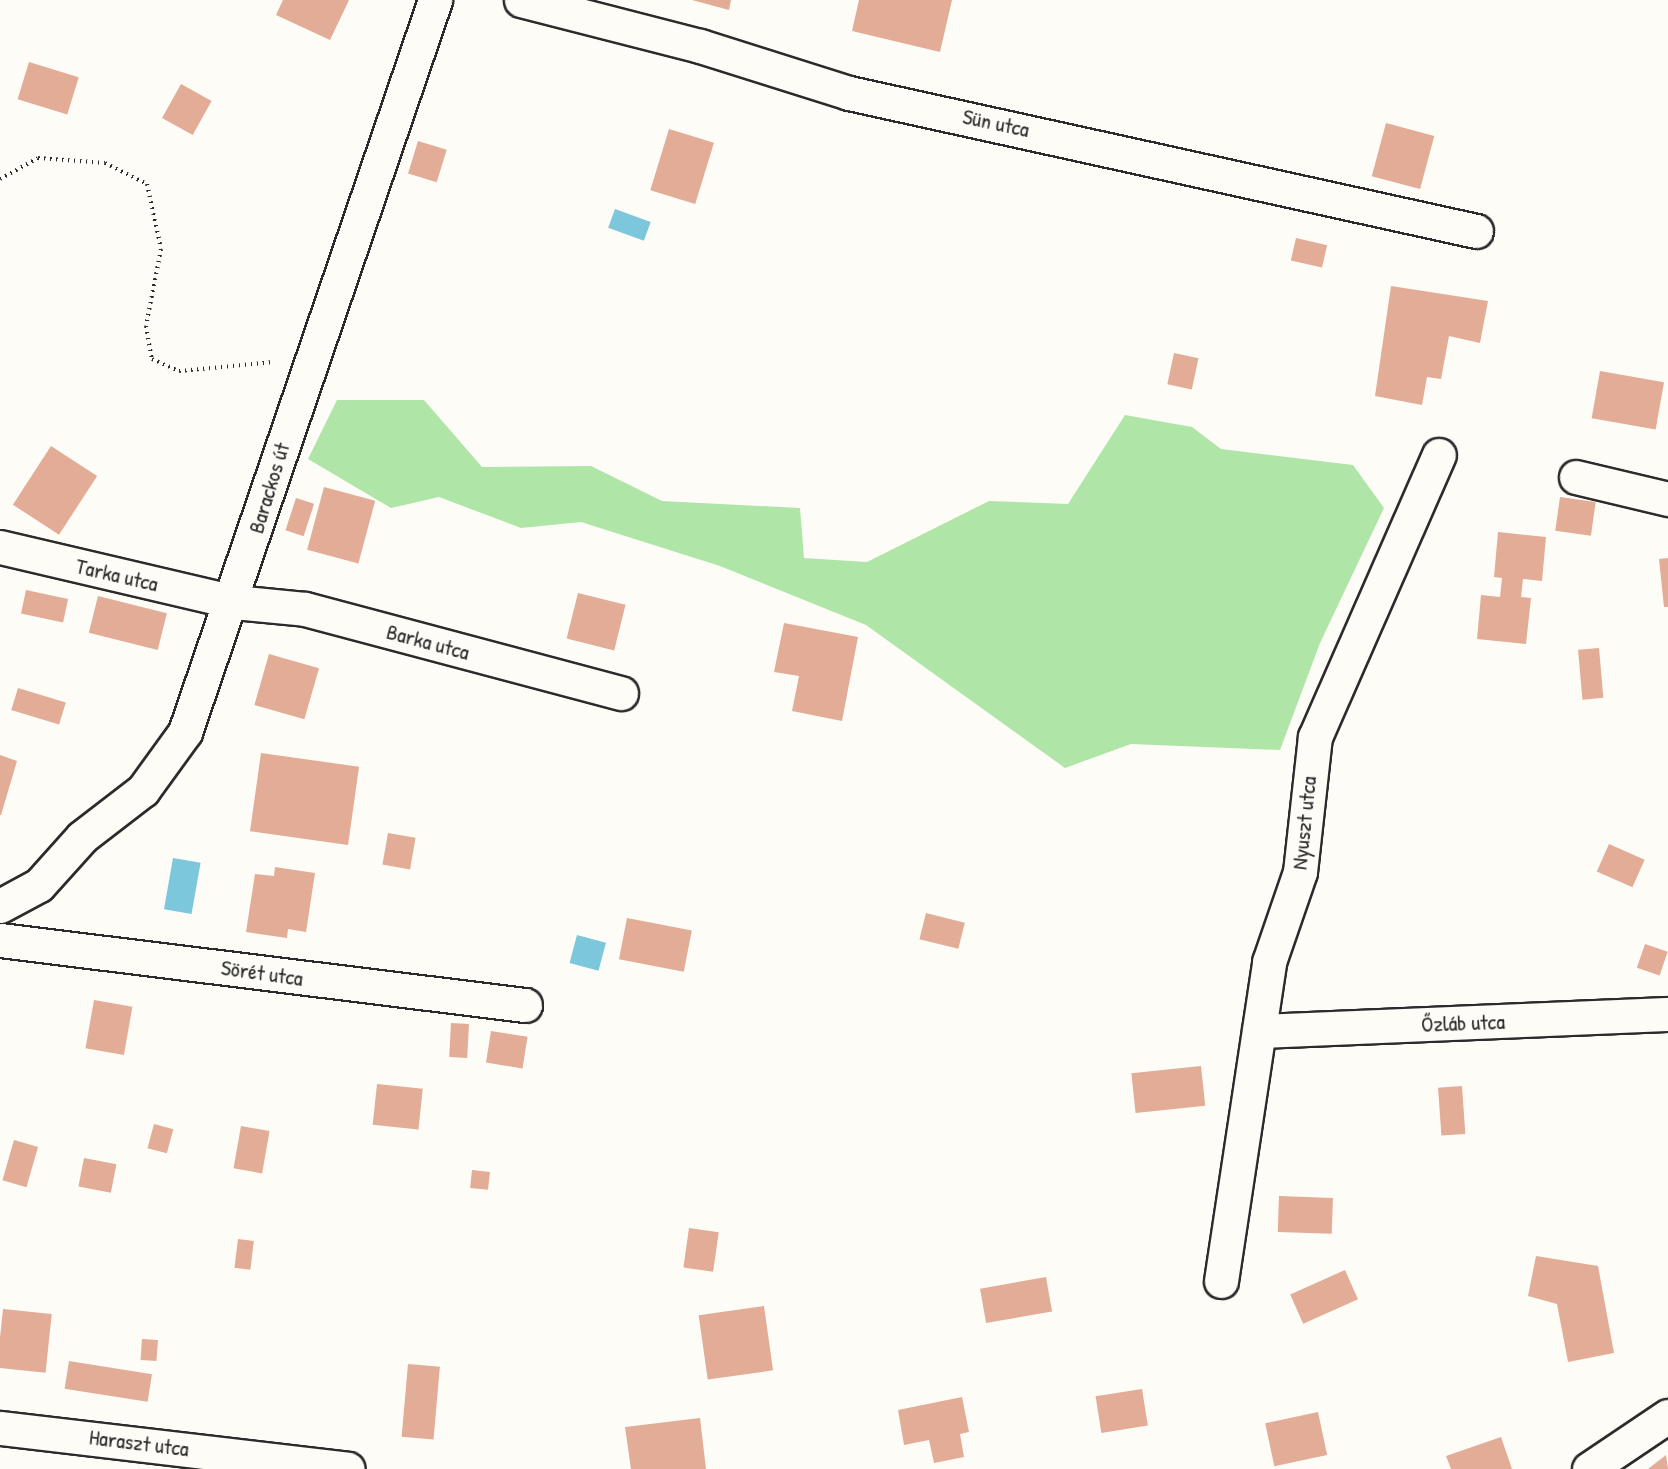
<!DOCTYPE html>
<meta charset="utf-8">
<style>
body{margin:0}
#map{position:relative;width:1668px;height:1469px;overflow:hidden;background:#fdfcf7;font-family:"Patrick Hand",sans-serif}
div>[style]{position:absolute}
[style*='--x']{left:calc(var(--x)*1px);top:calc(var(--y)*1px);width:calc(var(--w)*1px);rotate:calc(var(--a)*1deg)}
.green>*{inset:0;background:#afe5a7}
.water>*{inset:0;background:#7cc7dc;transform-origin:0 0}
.building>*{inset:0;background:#e2ac96;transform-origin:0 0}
.path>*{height:4px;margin-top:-2px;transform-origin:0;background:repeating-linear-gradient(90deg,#2b2b2b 0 1.5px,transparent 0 6px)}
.roads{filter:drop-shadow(2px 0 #2b2b2b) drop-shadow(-2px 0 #2b2b2b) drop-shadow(0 2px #2b2b2b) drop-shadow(0 -2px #2b2b2b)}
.minor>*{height:33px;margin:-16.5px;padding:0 16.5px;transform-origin:16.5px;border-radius:16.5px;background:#fdfcf7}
span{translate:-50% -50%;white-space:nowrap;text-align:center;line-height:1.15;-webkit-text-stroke:5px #fdfcf7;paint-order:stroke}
.street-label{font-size:22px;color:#2b2b2b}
</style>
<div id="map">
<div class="green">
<div style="clip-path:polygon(337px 400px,424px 400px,482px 467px,591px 466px,662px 501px,800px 508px,804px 558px,867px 562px,989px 501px,1068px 504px,1125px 415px,1192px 427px,1221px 449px,1353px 465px,1384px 508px,1320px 643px,1280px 750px,1131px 744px,1065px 768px,866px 625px,720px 566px,581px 522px,521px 528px,439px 497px,391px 508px,308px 459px)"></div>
</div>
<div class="water">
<div style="left:615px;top:209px;width:38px;height:20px;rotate:20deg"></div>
<div style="left:173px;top:858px;width:28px;height:52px;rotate:10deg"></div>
<div style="left:577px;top:935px;width:30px;height:29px;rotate:15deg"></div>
</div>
<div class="building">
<div style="clip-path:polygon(283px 0,349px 0,330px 40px,276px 15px)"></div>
<div style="clip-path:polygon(692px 0,731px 0,729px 10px)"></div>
<div style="clip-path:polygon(859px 0,952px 0,940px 52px,852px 31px)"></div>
<div style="left:29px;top:62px;width:52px;height:39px;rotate:17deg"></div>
<div style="left:181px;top:84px;width:35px;height:39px;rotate:29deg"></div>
<div style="left:1386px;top:123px;width:50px;height:55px;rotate:15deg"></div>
<div style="left:669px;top:129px;width:47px;height:64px;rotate:17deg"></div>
<div style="left:418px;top:141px;width:30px;height:34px;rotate:17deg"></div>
<div style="left:1296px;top:238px;width:32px;height:23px;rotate:13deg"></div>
<div style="clip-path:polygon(1391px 286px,1488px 301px,1480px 343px,1449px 336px,1441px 379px,1427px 377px,1422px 405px,1375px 396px)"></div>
<div style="left:1174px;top:353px;width:25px;height:32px;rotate:12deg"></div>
<div style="left:1600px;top:371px;width:65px;height:48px;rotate:10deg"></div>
<div style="left:51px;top:446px;width:55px;height:70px;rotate:33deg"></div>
<div style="left:324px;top:487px;width:53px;height:65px;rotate:15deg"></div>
<div style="left:1560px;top:497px;width:36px;height:34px;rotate:8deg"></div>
<div style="left:296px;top:498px;width:19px;height:34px;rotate:18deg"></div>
<div style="clip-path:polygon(1498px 532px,1546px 537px,1542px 581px,1523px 579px,1521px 597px,1531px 598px,1526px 644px,1477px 639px,1481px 595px,1500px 597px,1502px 578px,1494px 577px)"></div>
<div style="clip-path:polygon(1668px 558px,1668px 607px,1664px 607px,1659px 559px)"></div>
<div style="left:26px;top:590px;width:43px;height:24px;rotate:12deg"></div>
<div style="left:578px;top:593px;width:49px;height:47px;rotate:14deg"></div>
<div style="left:98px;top:596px;width:71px;height:38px;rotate:14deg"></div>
<div style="clip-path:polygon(784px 623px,858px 637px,842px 721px,792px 711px,799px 676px,774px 672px)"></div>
<div style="left:1599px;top:648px;width:50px;height:21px;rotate:85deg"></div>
<div style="left:269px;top:654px;width:52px;height:53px;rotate:16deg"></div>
<div style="left:18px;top:688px;width:50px;height:23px;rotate:17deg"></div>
<div style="left:261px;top:753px;width:99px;height:79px;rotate:8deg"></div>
<div style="clip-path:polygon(0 755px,17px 761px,1px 815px,0 815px)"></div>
<div style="left:388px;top:833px;width:28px;height:32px;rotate:10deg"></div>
<div style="left:1609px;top:844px;width:39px;height:30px;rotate:24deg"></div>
<div style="clip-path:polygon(275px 867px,315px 873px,306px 932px,288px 929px,287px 938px,246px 932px,255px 874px,274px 876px)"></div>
<div style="left:926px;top:913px;width:40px;height:27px;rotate:14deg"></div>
<div style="left:627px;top:918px;width:66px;height:42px;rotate:11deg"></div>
<div style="left:1645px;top:944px;width:24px;height:25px;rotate:19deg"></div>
<div style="left:94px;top:1000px;width:39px;height:49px;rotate:10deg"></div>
<div style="left:451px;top:1023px;width:18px;height:34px;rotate:3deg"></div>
<div style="left:491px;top:1031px;width:37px;height:32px;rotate:9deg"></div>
<div style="left:1201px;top:1066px;width:40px;height:70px;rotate:84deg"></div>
<div style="left:377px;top:1084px;width:46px;height:41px;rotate:6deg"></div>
<div style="left:1462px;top:1086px;width:48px;height:24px;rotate:86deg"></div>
<div style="left:154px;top:1124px;width:20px;height:25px;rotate:15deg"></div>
<div style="left:241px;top:1126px;width:29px;height:43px;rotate:10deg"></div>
<div style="left:14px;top:1140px;width:25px;height:42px;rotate:16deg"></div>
<div style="left:84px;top:1158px;width:33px;height:29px;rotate:11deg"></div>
<div style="left:472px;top:1170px;width:18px;height:18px;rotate:6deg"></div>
<div style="left:1279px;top:1196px;width:54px;height:36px;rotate:2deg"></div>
<div style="left:689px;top:1228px;width:30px;height:40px;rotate:8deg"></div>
<div style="left:238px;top:1239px;width:16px;height:29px;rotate:7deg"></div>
<div style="clip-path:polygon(1536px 1256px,1598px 1266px,1614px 1353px,1568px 1362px,1557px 1304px,1528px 1296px)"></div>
<div style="left:1345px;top:1270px;width:32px;height:60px;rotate:66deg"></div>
<div style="left:1046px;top:1277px;width:35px;height:67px;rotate:80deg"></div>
<div style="left:764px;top:1306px;width:65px;height:66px;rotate:82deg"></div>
<div style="left:3px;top:1309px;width:49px;height:59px;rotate:6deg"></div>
<div style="left:142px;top:1339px;width:16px;height:21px;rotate:4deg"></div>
<div style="left:69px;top:1361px;width:84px;height:28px;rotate:9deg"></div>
<div style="left:408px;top:1364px;width:32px;height:73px;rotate:5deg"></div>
<div style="left:1142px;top:1389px;width:37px;height:47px;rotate:81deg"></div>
<div style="clip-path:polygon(962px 1397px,969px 1432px,960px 1434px,964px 1457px,934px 1463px,929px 1440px,904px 1445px,898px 1410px)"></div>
<div style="left:1318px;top:1412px;width:44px;height:54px;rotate:78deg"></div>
<div style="clip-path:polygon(700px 1418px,706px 1469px,631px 1469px,625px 1427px)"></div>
<div style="clip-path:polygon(1501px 1437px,1512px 1469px,1451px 1469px,1446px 1456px)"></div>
<div style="clip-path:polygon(1666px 1455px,1668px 1469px,1648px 1469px)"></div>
</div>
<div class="path">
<div style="--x:0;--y:179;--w:43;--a:-28.9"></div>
<div style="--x:38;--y:158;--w:67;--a:4.3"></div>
<div style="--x:105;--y:163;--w:47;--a:26.6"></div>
<div style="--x:147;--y:184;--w:66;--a:77.8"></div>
<div style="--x:161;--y:249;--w:78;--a:101"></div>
<div style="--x:146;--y:326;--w:34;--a:80"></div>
<div style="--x:152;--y:359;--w:30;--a:24"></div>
<div style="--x:179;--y:371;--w:95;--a:-5.4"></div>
</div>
<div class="roads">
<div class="minor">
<div style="--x:521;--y:0;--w:185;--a:14.4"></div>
<div style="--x:700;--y:46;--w:156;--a:17.5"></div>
<div style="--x:849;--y:93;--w:642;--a:12.41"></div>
<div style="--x:1576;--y:477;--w:95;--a:13.4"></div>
<div style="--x:0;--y:547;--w:240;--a:13.2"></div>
<div style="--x:234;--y:602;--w:71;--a:5.6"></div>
<div style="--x:305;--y:609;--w:327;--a:14.9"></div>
<div style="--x:0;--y:906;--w:44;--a:-28.3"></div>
<div style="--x:39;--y:885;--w:64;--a:-48.1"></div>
<div style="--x:82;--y:837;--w:77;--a:-37.6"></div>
<div style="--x:143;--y:790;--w:72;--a:-54.1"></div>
<div style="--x:185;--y:732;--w:774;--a:-71.14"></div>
<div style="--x:0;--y:940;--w:529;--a:7.06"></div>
<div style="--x:1259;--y:1031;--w:409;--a:-2.4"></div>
<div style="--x:1221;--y:1281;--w:323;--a:-81.4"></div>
<div style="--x:1269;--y:962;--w:95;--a:-71"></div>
<div style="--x:1300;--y:872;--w:136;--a:-83.7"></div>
<div style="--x:1315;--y:737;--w:308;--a:-66.3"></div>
<div style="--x:0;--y:1428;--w:350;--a:6.7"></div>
<div style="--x:1589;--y:1469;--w:95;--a:-33.9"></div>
</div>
</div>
<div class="street-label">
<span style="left:996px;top:123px;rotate:12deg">Sün utca</span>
<span style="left:269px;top:488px;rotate:-73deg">Barackos út</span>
<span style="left:117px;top:575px;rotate:13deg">Tarka utca</span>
<span style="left:428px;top:642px;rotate:15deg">Barka utca</span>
<span style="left:1304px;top:823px;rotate:-84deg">Nyuszt utca</span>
<span style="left:262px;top:973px;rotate:8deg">Sörét utca</span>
<span style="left:1463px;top:1023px;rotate:-2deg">Őzláb utca</span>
<span style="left:139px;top:1443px;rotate:7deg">Haraszt utca</span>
</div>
</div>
